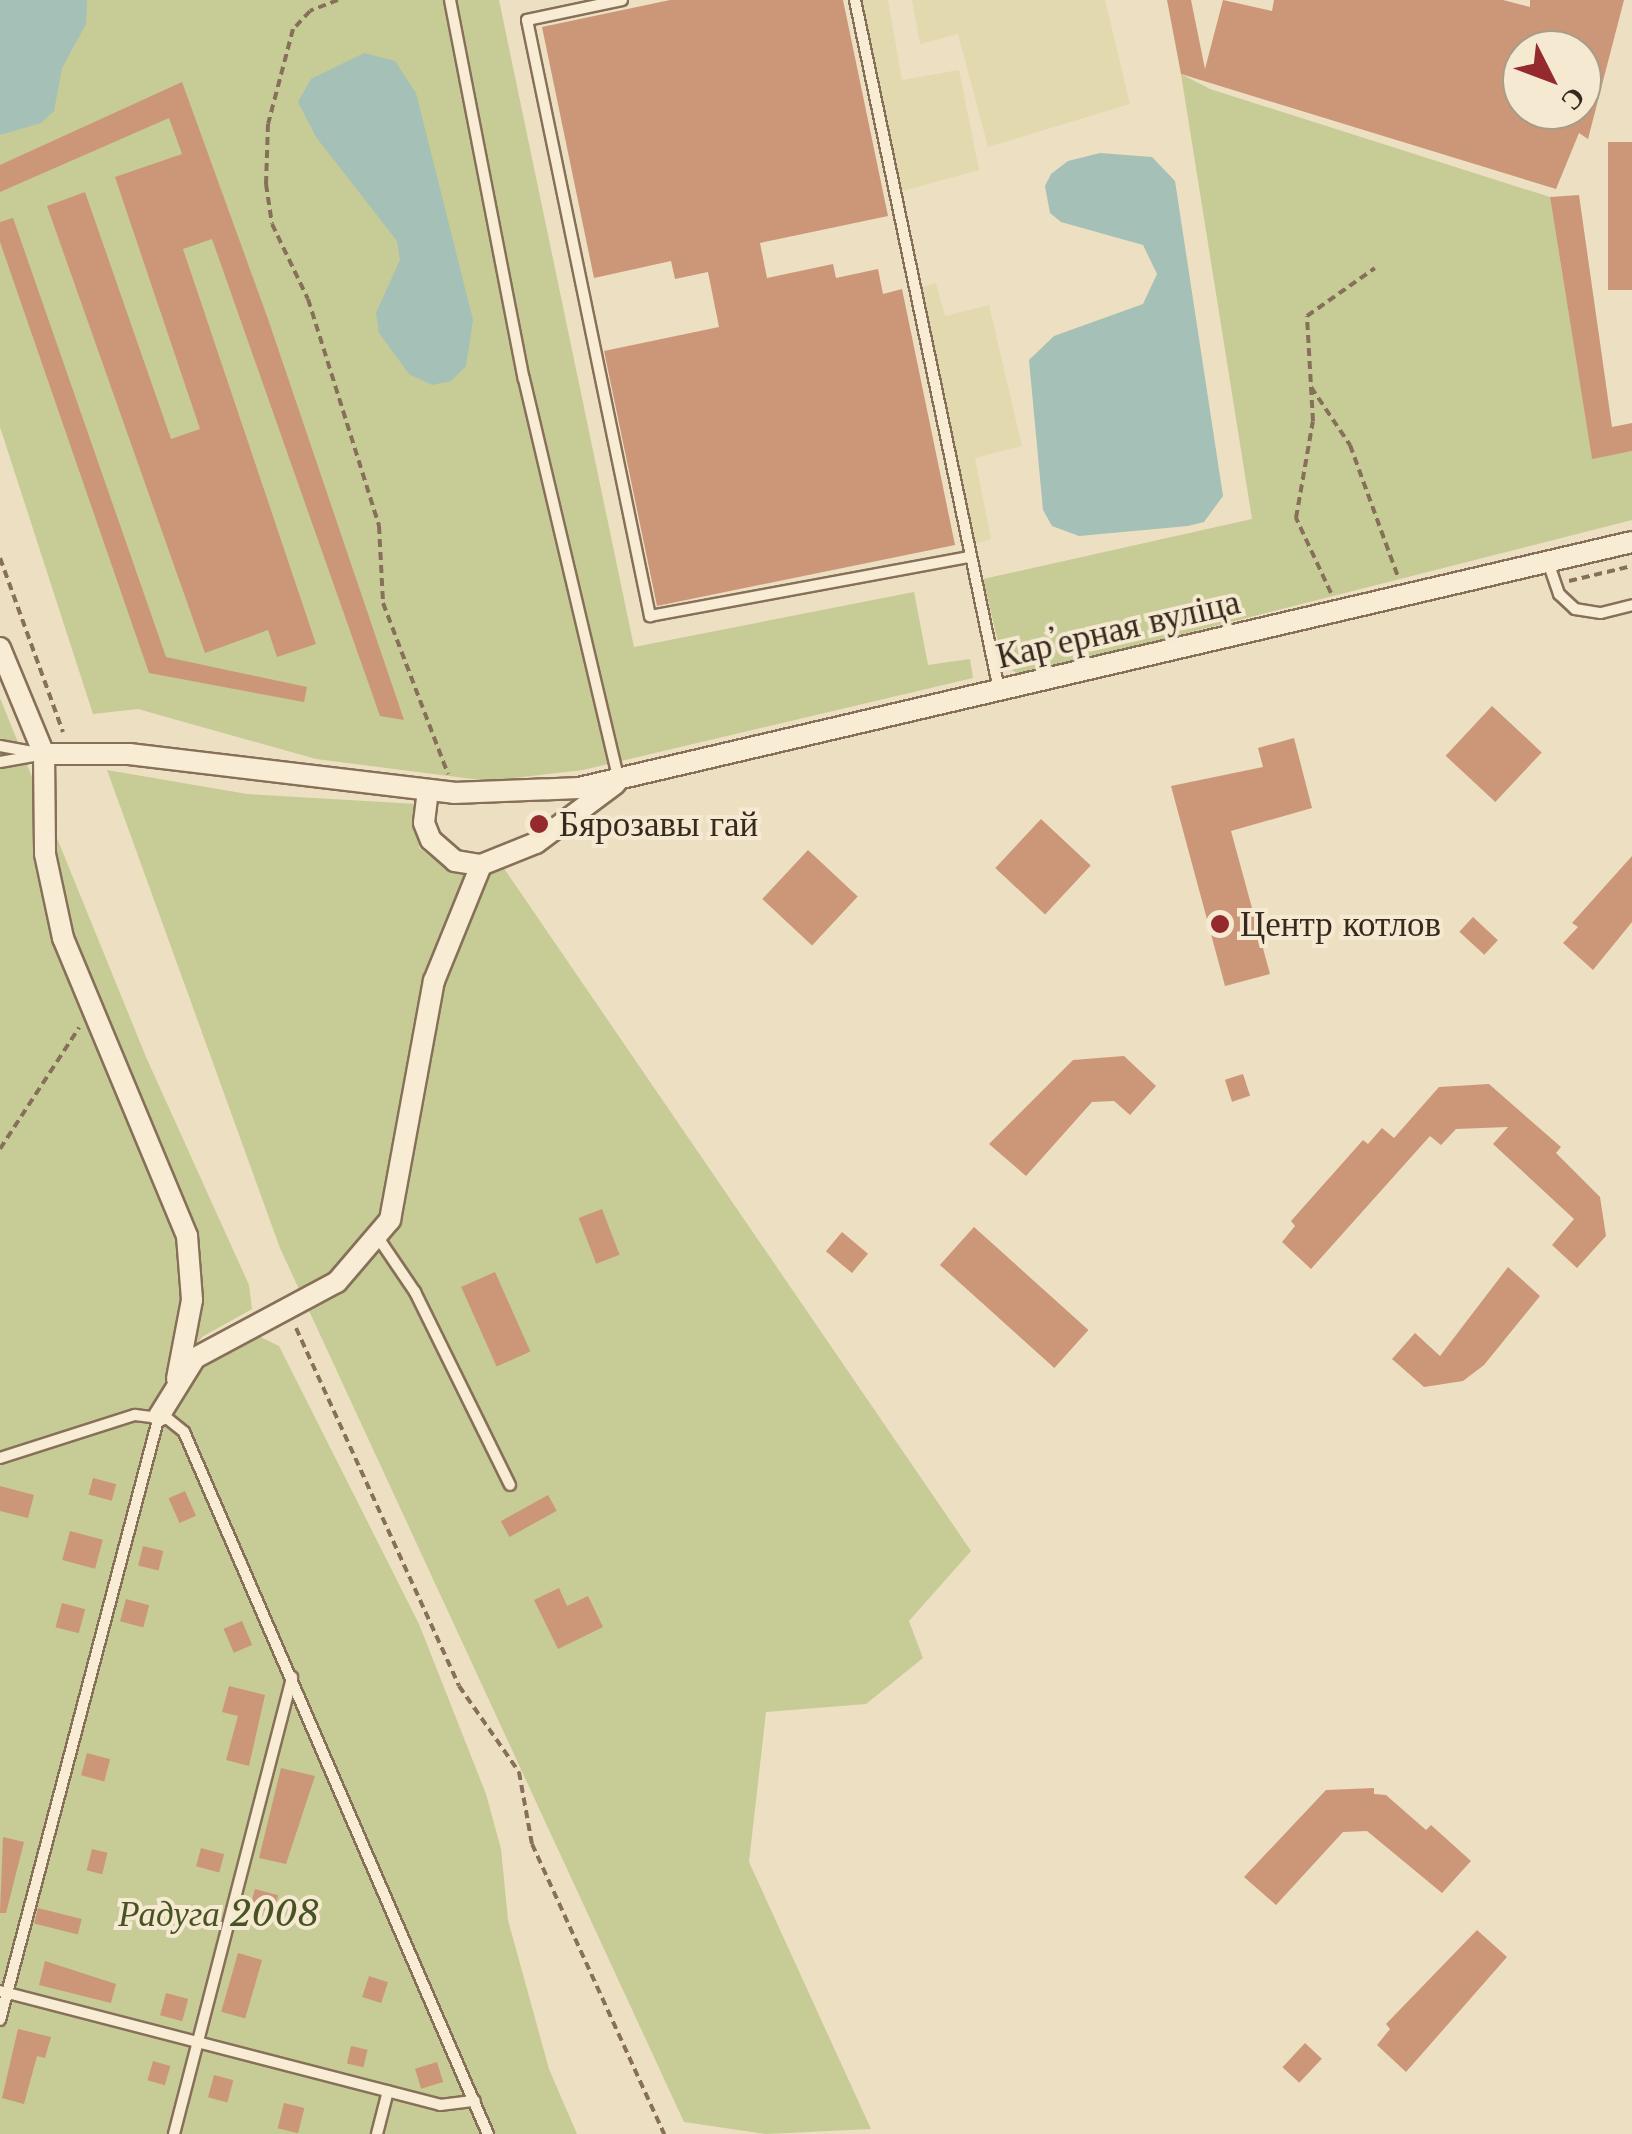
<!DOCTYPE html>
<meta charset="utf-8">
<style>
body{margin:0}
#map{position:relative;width:1632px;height:2134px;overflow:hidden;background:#eddfc1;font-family:"Libre Baskerville",serif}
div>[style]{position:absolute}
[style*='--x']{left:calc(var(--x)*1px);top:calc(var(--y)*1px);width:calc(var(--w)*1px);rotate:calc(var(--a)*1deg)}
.farmland>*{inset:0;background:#e3d9af}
.green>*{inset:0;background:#c7cb96}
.water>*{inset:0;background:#a4c0b7}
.building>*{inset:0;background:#cb9778;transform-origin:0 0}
.path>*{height:4px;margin-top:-2px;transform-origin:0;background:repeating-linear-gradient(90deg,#877059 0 8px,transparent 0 13px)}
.roads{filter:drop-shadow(2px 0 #877059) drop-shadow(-2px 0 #877059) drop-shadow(0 2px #877059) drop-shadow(0 -2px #877059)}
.lane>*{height:10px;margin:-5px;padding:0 5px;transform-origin:5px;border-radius:5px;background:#f8ecd4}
.street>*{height:20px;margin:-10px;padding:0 10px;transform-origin:10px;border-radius:10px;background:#f8ecd4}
.dots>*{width:28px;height:28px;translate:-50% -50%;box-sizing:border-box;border:5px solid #f5e9d1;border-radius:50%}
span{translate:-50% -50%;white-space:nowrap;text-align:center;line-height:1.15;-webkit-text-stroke:8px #f5e9d1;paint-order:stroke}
.street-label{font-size:35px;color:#36291d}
.poi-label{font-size:35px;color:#36291d}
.left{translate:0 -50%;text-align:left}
.park-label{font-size:35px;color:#485324;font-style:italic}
.north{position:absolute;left:1502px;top:30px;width:100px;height:100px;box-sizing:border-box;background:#f5e9d1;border:2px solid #a99c89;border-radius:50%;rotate:132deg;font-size:28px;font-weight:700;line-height:40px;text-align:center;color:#36291d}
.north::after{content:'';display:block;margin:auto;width:35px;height:45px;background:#952a2e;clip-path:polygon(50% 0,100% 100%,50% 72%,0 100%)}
</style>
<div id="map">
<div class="farmland">
<div style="clip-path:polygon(860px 0,888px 0,902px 80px,959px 70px,979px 170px,899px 192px)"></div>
<div style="clip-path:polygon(912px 0,1105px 0,1130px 104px,988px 147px,958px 34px,920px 44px)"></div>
<div style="clip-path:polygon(936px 283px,945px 316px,989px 305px,1022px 446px,975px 458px,991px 539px,972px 545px,919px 288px)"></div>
</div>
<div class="green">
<div style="clip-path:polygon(0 0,499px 0,634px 647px,914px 592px,928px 665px,970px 659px,973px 678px,583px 770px,488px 781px,316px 759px,138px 709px,93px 714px,0 427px)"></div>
<div style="clip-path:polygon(1181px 74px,1210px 89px,1550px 197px,1592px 458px,1632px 451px,1632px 520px,1022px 675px,1004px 667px,983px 579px,1252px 519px)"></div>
<div style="clip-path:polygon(0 698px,146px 1057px,249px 1285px,252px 1309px,202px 1337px,155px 1399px,178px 1396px,216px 1355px,254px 1334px,279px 1346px,419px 1624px,486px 1794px,501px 1849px,508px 1920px,549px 2069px,577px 2134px,0 2134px)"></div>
<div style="clip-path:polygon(107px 770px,247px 794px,417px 804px,419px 848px,455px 874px,503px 867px,971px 1551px,909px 1621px,923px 1658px,866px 1704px,766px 1712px,749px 1862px,871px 2129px,766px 2134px,684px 2122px,280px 1248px)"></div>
</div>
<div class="water">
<div style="clip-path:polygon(0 0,87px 0,87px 5px,86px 24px,62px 68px,54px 111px,41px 123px,0 135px)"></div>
<div style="clip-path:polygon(364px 53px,395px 61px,416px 93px,473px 320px,466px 366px,451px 381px,432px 385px,409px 374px,379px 333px,376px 313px,400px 260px,397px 241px,316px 137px,298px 102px,311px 79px)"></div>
<div style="clip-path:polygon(1100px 153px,1152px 157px,1175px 181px,1223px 496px,1204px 522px,1188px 526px,1079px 536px,1052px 526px,1043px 510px,1029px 360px,1054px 336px,1143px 304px,1157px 274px,1143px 245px,1061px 222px,1050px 213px,1045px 186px,1051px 174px,1068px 161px)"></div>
</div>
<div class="building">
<div style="clip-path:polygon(670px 0,843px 0,888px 216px,760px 243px,767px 278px,833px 264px,836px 278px,878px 269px,883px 294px,902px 289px,955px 545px,657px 606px,604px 351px,719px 327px,708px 272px,675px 279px,671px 261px,594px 278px,542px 27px)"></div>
<div style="clip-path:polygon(evenodd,1167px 0,1191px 0,1205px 69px,1223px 0,1272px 11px,1274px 0,1503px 0,1530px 7px,1530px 0,1624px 0,1588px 139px,1579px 133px,1556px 189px,1181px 74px,1167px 0,1522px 50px,1582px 50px,1582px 110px,1522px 110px,1522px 50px)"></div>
<div style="clip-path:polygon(182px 82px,268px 319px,404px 720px,380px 716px,212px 239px,183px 249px,316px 644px,277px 657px,268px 630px,205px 653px,47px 206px,85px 192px,171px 439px,200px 429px,115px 177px,182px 154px,169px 118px,0 192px,0 165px)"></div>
<div style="left:1632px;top:142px;width:148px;height:24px;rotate:90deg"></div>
<div style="clip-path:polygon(1579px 195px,1612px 427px,1632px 423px,1632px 451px,1592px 459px,1550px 197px)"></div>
<div style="clip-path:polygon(13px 218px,166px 657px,307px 687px,304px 702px,149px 673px,0 242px,0 222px)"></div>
<div style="left:1492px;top:706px;width:68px;height:68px;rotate:43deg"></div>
<div style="clip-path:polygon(1294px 738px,1312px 808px,1231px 831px,1270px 974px,1225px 986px,1171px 786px,1263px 767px,1258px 748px)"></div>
<div style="left:1041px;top:819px;width:68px;height:67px;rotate:43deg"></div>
<div style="left:808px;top:850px;width:68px;height:67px;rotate:43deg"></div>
<div style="clip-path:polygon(1632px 856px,1632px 922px,1593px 970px,1563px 943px,1578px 927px,1572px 923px)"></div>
<div style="left:1473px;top:917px;width:34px;height:20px;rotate:43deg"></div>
<div style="clip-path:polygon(1124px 1056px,1156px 1086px,1130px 1115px,1114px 1101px,1092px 1102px,1026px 1176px,989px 1144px,1073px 1060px)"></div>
<div style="left:1243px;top:1074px;width:23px;height:19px;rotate:72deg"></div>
<div style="clip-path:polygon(1489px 1084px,1561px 1147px,1556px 1153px,1600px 1197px,1606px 1236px,1577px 1268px,1552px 1245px,1574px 1219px,1493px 1144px,1508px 1127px,1456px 1129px,1441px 1145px,1430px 1136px,1311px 1269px,1282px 1242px,1295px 1226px,1291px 1221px,1363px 1140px,1368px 1144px,1382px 1128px,1394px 1138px,1439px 1087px)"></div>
<div style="left:602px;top:1209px;width:49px;height:25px;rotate:69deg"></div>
<div style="left:974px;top:1227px;width:154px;height:51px;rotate:42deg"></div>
<div style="left:842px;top:1232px;width:34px;height:25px;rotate:40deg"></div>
<div style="clip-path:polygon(1508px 1267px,1540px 1296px,1484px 1365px,1463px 1381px,1424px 1387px,1392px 1359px,1415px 1333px,1440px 1356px)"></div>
<div style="left:495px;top:1272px;width:87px;height:37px;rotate:66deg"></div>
<div style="left:93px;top:1478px;width:24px;height:17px;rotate:15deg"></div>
<div style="clip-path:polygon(0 1486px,34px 1495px,28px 1518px,0 1511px)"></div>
<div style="left:185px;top:1491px;width:27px;height:18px;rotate:66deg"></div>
<div style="left:548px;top:1495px;width:18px;height:54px;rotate:61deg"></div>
<div style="left:70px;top:1531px;width:34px;height:30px;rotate:15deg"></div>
<div style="left:143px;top:1546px;width:21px;height:20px;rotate:14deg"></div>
<div style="clip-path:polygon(559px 1588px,567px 1606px,588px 1596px,603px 1627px,558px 1649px,534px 1600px)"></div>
<div style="left:126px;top:1599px;width:24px;height:23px;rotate:15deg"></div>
<div style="left:62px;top:1603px;width:24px;height:25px;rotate:15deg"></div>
<div style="left:242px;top:1621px;width:26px;height:20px;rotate:67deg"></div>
<div style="clip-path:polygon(229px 1686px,265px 1695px,249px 1766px,226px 1760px,238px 1716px,222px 1712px)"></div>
<div style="left:87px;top:1753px;width:24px;height:23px;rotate:15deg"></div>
<div style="clip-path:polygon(281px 1768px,315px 1776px,286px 1864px,259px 1858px)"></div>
<div style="clip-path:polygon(1374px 1788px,1374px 1794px,1386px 1795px,1426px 1830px,1431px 1825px,1471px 1861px,1442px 1893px,1367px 1831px,1343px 1832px,1276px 1905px,1244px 1877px,1326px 1790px)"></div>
<div style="clip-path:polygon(3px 1837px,24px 1842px,6px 1913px,0 1913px)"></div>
<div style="left:201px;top:1848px;width:24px;height:19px;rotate:15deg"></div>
<div style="left:92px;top:1849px;width:16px;height:22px;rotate:14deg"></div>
<div style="left:255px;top:1889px;width:24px;height:19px;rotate:15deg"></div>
<div style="left:38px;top:1908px;width:45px;height:16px;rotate:14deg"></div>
<div style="clip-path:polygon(1477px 1930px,1507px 1957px,1406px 2072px,1377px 2045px,1390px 2029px,1386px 2024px)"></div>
<div style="left:238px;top:1953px;width:25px;height:61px;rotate:16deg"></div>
<div style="clip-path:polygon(45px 1961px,116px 1984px,111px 2003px,39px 1985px)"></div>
<div style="left:369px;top:1976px;width:20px;height:22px;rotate:18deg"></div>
<div style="left:166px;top:1993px;width:23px;height:23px;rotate:15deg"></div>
<div style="clip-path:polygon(18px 2029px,51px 2037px,45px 2058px,37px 2056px,24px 2104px,2px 2098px)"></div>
<div style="left:1305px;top:2043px;width:23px;height:33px;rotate:43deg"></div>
<div style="left:351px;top:2046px;width:17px;height:18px;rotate:13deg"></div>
<div style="left:153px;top:2061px;width:18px;height:20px;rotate:16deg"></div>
<div style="left:437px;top:2062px;width:21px;height:23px;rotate:73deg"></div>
<div style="left:214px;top:2075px;width:20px;height:23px;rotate:15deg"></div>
<div style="left:284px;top:2103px;width:21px;height:26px;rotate:14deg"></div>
</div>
<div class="path">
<div style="--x:338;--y:0;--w:30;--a:159"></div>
<div style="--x:310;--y:11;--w:25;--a:133"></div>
<div style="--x:293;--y:29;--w:98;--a:104.7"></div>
<div style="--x:268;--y:124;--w:60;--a:91.9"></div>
<div style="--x:266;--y:184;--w:40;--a:81.5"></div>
<div style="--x:272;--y:224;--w:83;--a:64.4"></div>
<div style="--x:308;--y:299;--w:238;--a:72.6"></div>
<div style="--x:379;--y:526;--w:77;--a:87"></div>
<div style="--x:383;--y:603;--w:183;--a:69.2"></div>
<div style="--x:1311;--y:387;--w:70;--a:56.1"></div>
<div style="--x:1350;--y:445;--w:140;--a:70"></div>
<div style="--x:0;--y:558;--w:185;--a:70.1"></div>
<div style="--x:1569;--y:581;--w:65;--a:-13.4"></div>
<div style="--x:1331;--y:593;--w:83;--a:-115"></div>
<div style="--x:1296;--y:518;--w:98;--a:-80.1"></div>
<div style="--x:1313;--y:421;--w:105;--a:-93.3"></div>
<div style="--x:1307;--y:316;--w:83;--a:-35.2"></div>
<div style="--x:0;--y:1149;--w:145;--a:-56.9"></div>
<div style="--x:296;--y:1328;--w:393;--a:65.5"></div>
<div style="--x:459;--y:1686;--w:105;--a:55.1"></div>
<div style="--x:519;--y:1772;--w:73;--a:79.8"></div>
<div style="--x:532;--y:1844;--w:319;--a:65.5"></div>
</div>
<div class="roads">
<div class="lane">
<div style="--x:450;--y:0;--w:386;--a:79"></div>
<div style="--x:524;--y:379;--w:412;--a:76.7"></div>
<div style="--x:622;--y:0;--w:97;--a:168.1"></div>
<div style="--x:527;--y:20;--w:609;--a:78.34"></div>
<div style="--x:650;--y:616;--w:324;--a:-10.5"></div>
<div style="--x:855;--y:0;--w:705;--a:78.21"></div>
<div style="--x:1548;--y:562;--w:34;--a:71"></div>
<div style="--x:1559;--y:594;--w:22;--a:43"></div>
<div style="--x:1575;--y:609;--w:26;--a:9"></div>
<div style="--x:1601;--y:613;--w:32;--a:-14"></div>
<div style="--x:0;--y:746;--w:44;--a:10.5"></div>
<div style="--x:0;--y:762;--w:34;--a:-10"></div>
<div style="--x:379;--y:1239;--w:64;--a:55.8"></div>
<div style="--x:415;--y:1292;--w:215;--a:63.8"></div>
<div style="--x:0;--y:1458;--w:142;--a:-17.7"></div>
<div style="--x:135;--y:1415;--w:33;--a:7"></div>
<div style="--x:168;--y:1419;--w:21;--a:39"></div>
<div style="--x:184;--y:1432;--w:765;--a:66.59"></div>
<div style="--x:0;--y:1991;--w:455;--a:14.5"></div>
<div style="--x:440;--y:2105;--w:35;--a:-7"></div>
<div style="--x:0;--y:2020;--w:625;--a:-75.25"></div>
<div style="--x:174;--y:2134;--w:472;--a:-75.5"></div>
<div style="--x:377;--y:2134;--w:44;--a:-75.7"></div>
</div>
<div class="street">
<div style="--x:0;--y:648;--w:115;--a:67.5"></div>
<div style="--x:44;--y:754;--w:100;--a:89.4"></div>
<div style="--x:45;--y:854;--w:86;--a:77.9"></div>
<div style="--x:63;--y:938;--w:323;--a:67.4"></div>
<div style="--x:187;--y:1236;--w:64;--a:85.5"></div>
<div style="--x:192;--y:1300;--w:80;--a:100.8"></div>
<div style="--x:44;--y:754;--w:85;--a:0"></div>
<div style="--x:129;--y:754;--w:327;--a:6.8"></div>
<div style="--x:454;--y:793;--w:125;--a:-2.3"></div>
<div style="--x:579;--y:788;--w:1081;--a:-13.15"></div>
<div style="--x:428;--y:790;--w:33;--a:97"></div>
<div style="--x:424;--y:823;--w:18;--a:68"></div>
<div style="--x:431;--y:840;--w:32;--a:41"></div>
<div style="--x:455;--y:861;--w:26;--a:9"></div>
<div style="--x:481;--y:865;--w:59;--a:-21.8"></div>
<div style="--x:536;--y:843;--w:99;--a:-36.8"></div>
<div style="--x:159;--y:1416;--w:68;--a:-58.2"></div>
<div style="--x:195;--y:1358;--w:161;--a:-28.2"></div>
<div style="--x:337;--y:1282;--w:82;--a:-49.5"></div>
<div style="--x:390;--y:1220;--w:243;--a:-79.6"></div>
<div style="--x:434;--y:981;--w:125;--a:-67.9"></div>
</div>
</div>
<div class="dots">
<div style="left:539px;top:824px;background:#952a2e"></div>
<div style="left:1220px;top:924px;background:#952a2e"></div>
</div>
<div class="street-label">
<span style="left:1118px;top:629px;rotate:-13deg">Карʼерная вуліца</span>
</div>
<div class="poi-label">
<span class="left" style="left:559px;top:824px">Бярозавы гай</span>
<span class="left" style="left:1240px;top:924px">Центр котлов</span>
</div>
<div class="park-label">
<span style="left:219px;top:1914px">Радуга 2008</span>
</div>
<div class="north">С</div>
</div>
